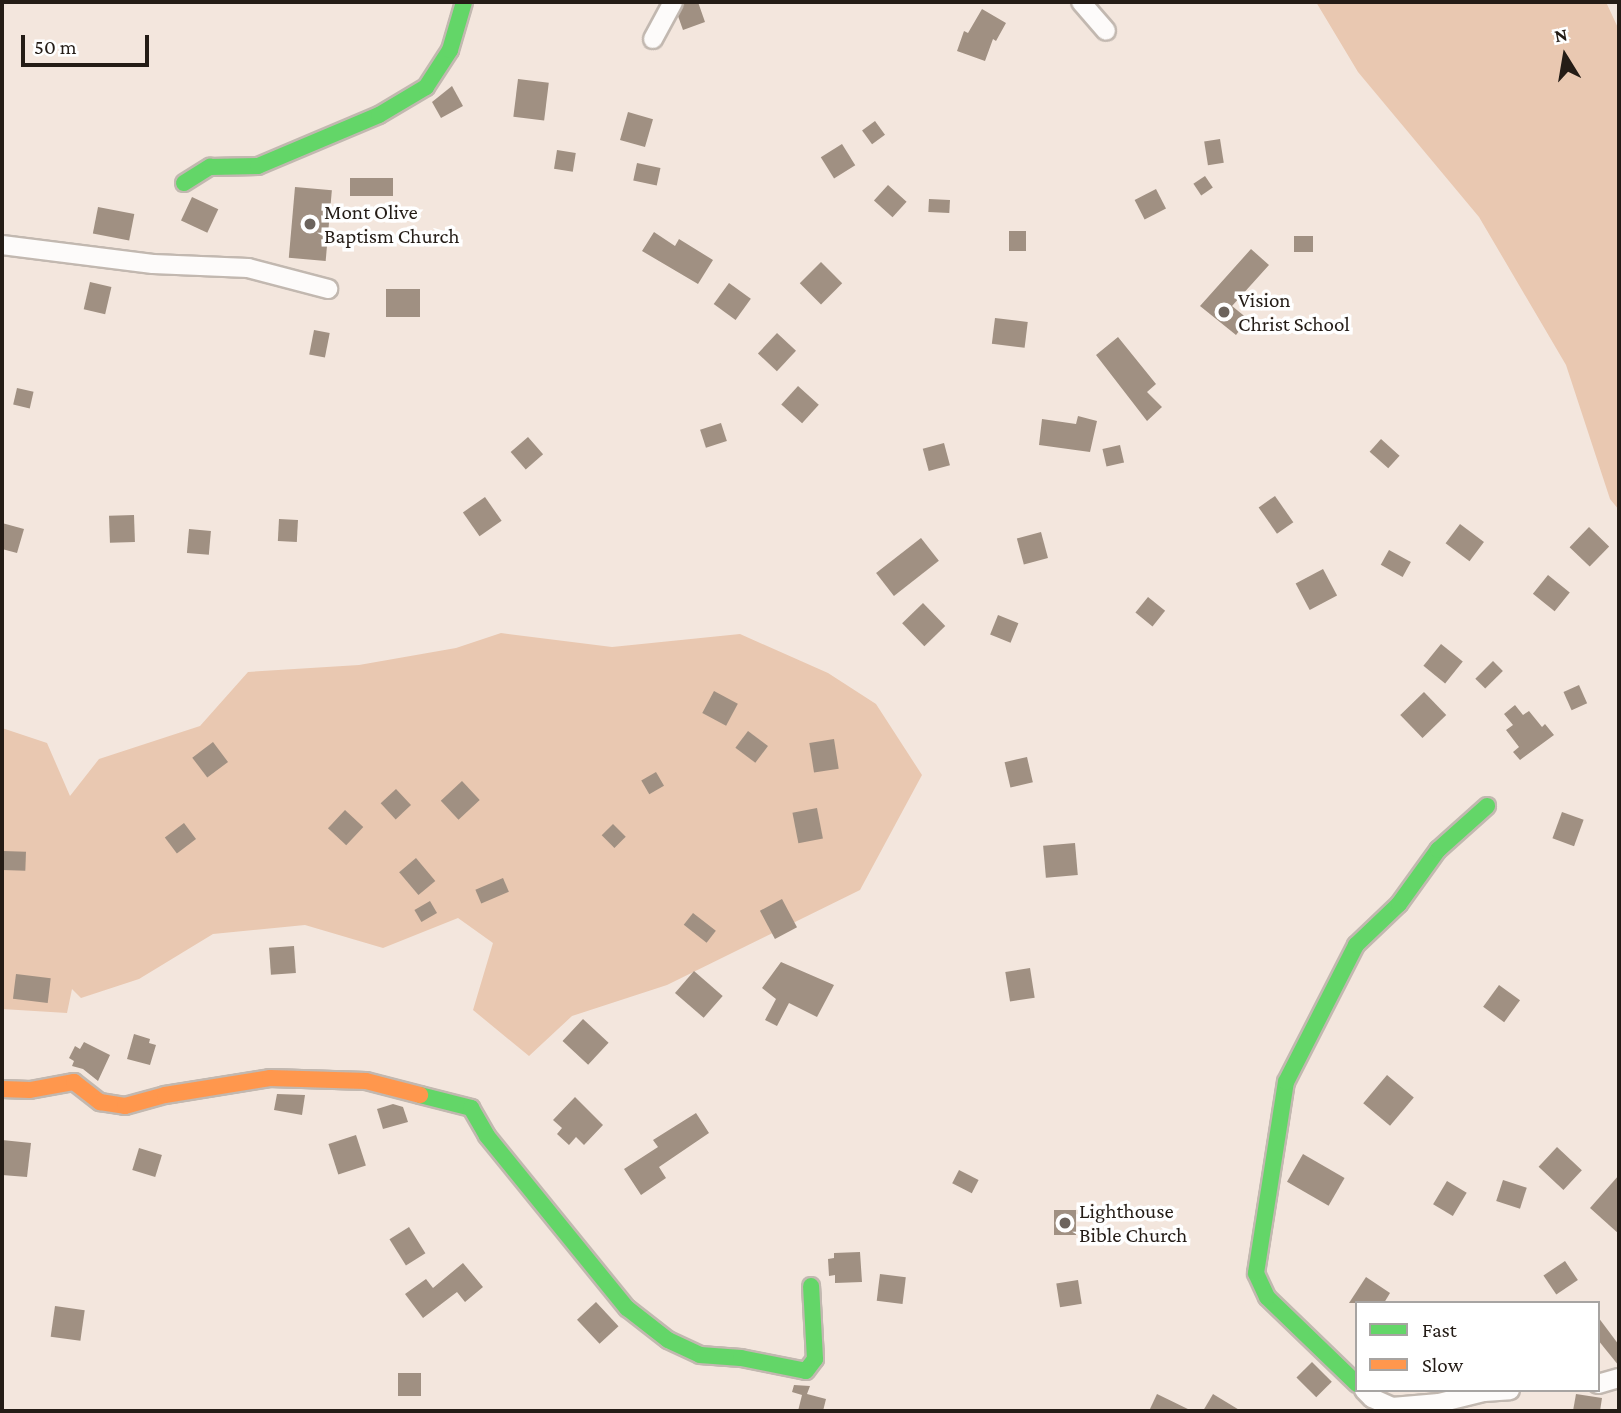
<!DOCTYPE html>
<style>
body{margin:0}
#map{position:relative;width:1621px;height:1413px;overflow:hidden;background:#f3e6dd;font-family:"Crimson Pro",serif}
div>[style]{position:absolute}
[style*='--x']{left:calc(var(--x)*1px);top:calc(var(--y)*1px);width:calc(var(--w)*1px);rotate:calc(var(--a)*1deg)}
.green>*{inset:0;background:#e9c8b1}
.building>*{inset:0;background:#a09082;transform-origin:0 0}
.roads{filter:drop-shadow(2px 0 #c2b8b0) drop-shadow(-2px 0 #c2b8b0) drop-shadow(0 2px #c2b8b0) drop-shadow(0 -2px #c2b8b0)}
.street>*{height:18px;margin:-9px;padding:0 9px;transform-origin:9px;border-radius:9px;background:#fdfbfa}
.fast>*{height:16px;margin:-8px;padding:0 8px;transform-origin:8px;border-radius:8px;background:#63d668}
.slow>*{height:16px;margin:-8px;padding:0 8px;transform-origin:8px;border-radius:8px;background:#ff974d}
.dots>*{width:19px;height:19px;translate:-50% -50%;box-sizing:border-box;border:4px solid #fff;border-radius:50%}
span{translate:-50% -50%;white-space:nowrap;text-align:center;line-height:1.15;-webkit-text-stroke:7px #fff;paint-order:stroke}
.poi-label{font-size:21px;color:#241c16}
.left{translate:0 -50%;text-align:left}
.frame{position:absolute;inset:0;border:4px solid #241c16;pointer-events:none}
.legend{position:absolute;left:1355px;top:1301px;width:245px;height:91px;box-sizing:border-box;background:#fff;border:2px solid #a7a4a2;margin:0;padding:9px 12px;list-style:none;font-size:21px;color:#241c16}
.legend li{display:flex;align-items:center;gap:14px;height:35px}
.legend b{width:35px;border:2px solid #a7a4a2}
.north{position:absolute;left:1530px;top:21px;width:70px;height:70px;-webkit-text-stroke:5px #fff;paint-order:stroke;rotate:349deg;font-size:19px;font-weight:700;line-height:28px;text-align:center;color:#241c16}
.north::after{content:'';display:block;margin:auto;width:24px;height:32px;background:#241c16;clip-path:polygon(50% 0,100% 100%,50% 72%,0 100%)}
.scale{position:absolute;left:21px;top:35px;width:128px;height:32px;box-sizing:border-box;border:4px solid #241c16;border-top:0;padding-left:9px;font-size:21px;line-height:24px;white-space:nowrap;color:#241c16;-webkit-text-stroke:5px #fff;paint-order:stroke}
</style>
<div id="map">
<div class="green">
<div style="clip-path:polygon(1316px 2px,1606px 2px,1619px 30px,1619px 510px,1610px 499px,1566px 365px,1479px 217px,1358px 72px)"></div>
<div style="clip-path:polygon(501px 633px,612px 647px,740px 634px,828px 673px,876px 704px,922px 775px,860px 890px,667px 985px,572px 1016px,529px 1056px,473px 1010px,493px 943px,458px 918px,383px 948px,305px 925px,213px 934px,139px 979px,81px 998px,72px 989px,67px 1013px,2px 1009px,2px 728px,47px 743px,70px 796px,99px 759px,200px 726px,248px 672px,359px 665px,456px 648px)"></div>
</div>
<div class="building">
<div style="clip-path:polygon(684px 2px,698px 2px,705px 22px,683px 30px,678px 16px)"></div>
<div style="clip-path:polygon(982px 9px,1006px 23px,996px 41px,993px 39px,985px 61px,957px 51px,964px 31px,968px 33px)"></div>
<div style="left:518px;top:79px;width:31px;height:38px;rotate:7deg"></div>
<div style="clip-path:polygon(452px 86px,463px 106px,441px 118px,432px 102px)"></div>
<div style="left:628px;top:112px;width:26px;height:29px;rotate:16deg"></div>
<div style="left:875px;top:121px;width:17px;height:16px;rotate:54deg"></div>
<div style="left:1220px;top:139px;width:24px;height:16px;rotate:81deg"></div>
<div style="left:842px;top:144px;width:25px;height:25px;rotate:58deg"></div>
<div style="left:557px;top:150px;width:19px;height:19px;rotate:9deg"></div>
<div style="left:637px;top:163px;width:24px;height:18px;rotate:12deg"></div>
<div style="left:1205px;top:176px;width:14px;height:14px;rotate:56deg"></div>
<div style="left:393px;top:178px;width:18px;height:43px;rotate:90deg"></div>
<div style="left:888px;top:185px;width:25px;height:21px;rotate:42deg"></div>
<div style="left:295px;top:187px;width:37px;height:71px;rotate:5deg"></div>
<div style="left:1156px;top:189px;width:22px;height:24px;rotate:63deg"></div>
<div style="left:192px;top:197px;width:29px;height:26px;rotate:25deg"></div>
<div style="left:929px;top:199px;width:21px;height:13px;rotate:3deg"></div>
<div style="left:98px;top:207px;width:37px;height:27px;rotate:11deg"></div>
<div style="left:1009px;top:231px;width:17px;height:20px"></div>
<div style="clip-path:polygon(654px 232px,675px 246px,679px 239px,713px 260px,698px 284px,642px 251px)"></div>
<div style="left:1313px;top:236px;width:16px;height:19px;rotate:90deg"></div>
<div style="clip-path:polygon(1251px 249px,1269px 265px,1232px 306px,1248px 319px,1236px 335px,1200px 306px)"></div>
<div style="left:821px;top:262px;width:30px;height:30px;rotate:45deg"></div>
<div style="left:90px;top:282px;width:22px;height:28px;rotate:13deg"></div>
<div style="left:729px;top:283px;width:27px;height:26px;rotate:36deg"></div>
<div style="left:386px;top:289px;width:34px;height:28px"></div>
<div style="left:995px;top:318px;width:33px;height:26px;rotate:7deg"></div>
<div style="left:314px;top:330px;width:16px;height:25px;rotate:11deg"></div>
<div style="left:777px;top:333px;width:26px;height:28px;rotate:43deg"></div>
<div style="clip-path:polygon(1118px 337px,1156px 384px,1147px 392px,1162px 407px,1147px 421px,1096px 355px)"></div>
<div style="left:798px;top:386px;width:28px;height:25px;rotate:42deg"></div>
<div style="left:17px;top:388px;width:17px;height:17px;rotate:13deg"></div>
<div style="clip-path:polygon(1078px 416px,1097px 421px,1090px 452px,1039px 445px,1042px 419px,1076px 424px)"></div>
<div style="left:721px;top:423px;width:19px;height:22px;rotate:72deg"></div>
<div style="left:528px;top:437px;width:23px;height:23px;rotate:49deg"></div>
<div style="left:1381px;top:439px;width:25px;height:17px;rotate:42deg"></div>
<div style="left:944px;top:443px;width:23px;height:22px;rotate:75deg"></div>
<div style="left:1120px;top:445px;width:18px;height:18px;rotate:77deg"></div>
<div style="left:1275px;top:496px;width:32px;height:20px;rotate:55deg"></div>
<div style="left:485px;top:497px;width:29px;height:27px;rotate:55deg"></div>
<div style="left:134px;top:515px;width:27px;height:25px;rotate:88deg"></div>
<div style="left:279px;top:519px;width:19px;height:22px;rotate:3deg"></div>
<div style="clip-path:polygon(2px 523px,24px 529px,17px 553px,2px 549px)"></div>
<div style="left:1460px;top:524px;width:30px;height:24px;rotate:37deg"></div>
<div style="left:1589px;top:527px;width:28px;height:28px;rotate:44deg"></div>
<div style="left:189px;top:529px;width:22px;height:24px;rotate:5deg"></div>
<div style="left:1041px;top:532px;width:27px;height:25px;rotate:75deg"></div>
<div style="left:921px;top:538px;width:29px;height:57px;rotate:52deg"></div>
<div style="left:1389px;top:550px;width:25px;height:17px;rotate:29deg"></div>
<div style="left:1323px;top:569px;width:30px;height:31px;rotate:62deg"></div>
<div style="left:1548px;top:575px;width:28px;height:24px;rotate:39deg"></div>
<div style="left:1148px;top:597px;width:22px;height:20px;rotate:39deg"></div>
<div style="left:923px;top:603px;width:32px;height:29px;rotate:46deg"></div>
<div style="left:998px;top:615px;width:22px;height:21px;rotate:22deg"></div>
<div style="left:1441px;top:644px;width:28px;height:28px;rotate:39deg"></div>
<div style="left:1493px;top:661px;width:14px;height:25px;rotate:45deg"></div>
<div style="left:1579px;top:685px;width:20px;height:17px;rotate:66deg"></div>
<div style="left:714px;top:691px;width:27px;height:25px;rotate:28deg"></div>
<div style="left:1424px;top:692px;width:32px;height:33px;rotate:46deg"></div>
<div style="clip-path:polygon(1515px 705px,1523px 715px,1529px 711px,1542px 727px,1545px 724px,1554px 735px,1520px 760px,1513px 752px,1519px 747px,1506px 730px,1513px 725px,1504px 714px)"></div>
<div style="left:748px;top:731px;width:25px;height:21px;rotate:37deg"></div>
<div style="left:834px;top:739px;width:30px;height:25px;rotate:81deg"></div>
<div style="left:213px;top:742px;width:25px;height:26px;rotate:53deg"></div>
<div style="left:1027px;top:757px;width:26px;height:23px;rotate:77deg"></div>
<div style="left:656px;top:772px;width:16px;height:17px;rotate:60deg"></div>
<div style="left:462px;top:781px;width:26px;height:29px;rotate:47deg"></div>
<div style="left:396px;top:789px;width:22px;height:21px;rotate:47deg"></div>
<div style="left:817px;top:808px;width:31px;height:25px;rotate:79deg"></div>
<div style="left:345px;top:810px;width:25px;height:25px;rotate:43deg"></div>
<div style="left:1562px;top:812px;width:23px;height:28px;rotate:20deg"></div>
<div style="left:184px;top:823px;width:20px;height:24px;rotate:53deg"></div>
<div style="left:613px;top:824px;width:18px;height:16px;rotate:45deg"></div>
<div style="left:1075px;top:843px;width:32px;height:32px;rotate:85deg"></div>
<div style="left:3px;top:851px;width:23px;height:19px;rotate:2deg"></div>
<div style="left:416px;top:858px;width:30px;height:22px;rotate:50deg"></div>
<div style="left:503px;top:878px;width:15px;height:30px;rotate:67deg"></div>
<div style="left:782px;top:899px;width:32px;height:25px;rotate:62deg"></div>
<div style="left:430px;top:901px;width:14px;height:18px;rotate:60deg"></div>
<div style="left:693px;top:913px;width:29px;height:15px;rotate:38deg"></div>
<div style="left:294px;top:946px;width:27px;height:25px;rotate:86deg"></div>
<div style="clip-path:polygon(781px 962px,834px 985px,817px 1017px,789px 1003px,777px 1026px,765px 1020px,776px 999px,762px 988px)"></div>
<div style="left:1030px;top:968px;width:30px;height:25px;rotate:81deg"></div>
<div style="left:694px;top:971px;width:38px;height:29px;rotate:41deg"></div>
<div style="left:16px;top:974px;width:35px;height:25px;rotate:7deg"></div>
<div style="left:1499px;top:985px;width:26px;height:27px;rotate:36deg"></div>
<div style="left:583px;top:1019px;width:35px;height:30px;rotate:43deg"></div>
<div style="clip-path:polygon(134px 1034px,150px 1039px,149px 1043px,156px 1045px,150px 1065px,127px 1059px)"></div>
<div style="clip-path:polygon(84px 1042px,110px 1055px,98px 1081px,83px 1069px,72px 1066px,74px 1061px,69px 1058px,75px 1046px,80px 1049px)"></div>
<div style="left:1387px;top:1075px;width:35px;height:37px;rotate:40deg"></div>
<div style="clip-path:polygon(277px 1094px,305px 1095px,302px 1115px,274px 1110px)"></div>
<div style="clip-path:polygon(575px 1097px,603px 1125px,584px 1145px,576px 1137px,569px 1145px,557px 1134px,562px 1128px,553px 1120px)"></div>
<div style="clip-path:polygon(393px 1104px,403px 1107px,408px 1122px,383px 1129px,377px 1109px)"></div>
<div style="clip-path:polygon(696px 1113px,709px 1133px,659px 1167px,666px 1178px,641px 1195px,624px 1169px,658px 1147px,653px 1140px)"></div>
<div style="left:356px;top:1135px;width:32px;height:29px;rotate:72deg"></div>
<div style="clip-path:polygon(2px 1140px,31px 1143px,27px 1177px,2px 1175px)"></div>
<div style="left:1557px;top:1147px;width:34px;height:27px;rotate:43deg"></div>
<div style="left:139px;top:1148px;width:24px;height:23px;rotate:17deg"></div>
<div style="left:1303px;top:1154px;width:48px;height:32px;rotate:30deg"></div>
<div style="left:959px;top:1170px;width:22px;height:15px;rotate:27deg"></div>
<div style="clip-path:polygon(1619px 1175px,1619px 1234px,1590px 1208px)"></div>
<div style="left:1503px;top:1180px;width:25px;height:22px;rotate:18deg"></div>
<div style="left:1447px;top:1181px;width:23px;height:27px;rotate:31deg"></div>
<div style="left:1054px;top:1210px;width:22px;height:25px"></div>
<div style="left:409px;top:1227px;width:31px;height:23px;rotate:58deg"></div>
<div style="clip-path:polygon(860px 1252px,862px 1282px,835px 1283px,835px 1275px,829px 1276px,828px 1259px,834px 1258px,834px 1253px)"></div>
<div style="left:1565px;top:1261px;width:23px;height:26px;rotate:56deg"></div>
<div style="clip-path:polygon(463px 1263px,483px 1287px,465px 1302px,457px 1292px,423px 1318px,405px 1294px,426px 1279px,433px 1288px)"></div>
<div style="left:880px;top:1274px;width:26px;height:27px;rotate:7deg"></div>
<div style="clip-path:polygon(1366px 1277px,1390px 1293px,1384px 1303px,1349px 1303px)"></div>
<div style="left:1078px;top:1280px;width:24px;height:22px;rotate:81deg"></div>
<div style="left:596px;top:1302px;width:33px;height:26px;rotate:47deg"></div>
<div style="left:55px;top:1306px;width:30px;height:31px;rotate:8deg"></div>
<div style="clip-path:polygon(1598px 1317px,1619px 1345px,1619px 1366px,1598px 1340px)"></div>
<div style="left:1312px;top:1362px;width:28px;height:22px;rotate:45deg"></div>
<div style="left:421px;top:1373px;width:23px;height:23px;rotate:90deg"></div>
<div style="clip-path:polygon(794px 1385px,810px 1386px,807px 1394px,826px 1399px,823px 1411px,798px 1411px,802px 1395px,792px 1392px)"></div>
<div style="clip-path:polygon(1157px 1394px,1192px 1411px,1149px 1411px)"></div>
<div style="clip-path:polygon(1213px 1394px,1241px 1411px,1203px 1411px)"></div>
<div style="clip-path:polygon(1576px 1394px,1602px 1398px,1600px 1411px,1573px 1411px)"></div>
</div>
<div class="roads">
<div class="street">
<div style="--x:1081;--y:2;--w:38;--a:49"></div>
<div style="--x:653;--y:39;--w:42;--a:-61.6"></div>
<div style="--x:2;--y:245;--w:152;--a:7.2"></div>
<div style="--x:153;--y:264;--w:95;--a:2.4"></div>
<div style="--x:248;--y:268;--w:83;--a:14.7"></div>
<div style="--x:1598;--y:1384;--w:22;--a:-16"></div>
<div style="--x:1364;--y:1390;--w:11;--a:45"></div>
<div style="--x:1372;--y:1398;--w:22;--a:24"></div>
<div style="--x:1392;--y:1407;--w:47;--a:-4.9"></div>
<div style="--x:1439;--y:1403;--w:46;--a:-13.7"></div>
<div style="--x:1484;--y:1392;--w:26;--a:-4"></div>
</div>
<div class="fast">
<div style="--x:184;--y:183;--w:31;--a:-32"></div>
<div style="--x:210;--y:167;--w:48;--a:-1.2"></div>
<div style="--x:258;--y:166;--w:131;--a:-22.9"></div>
<div style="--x:379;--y:115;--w:55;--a:-30.8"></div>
<div style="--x:426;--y:87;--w:44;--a:-57"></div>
<div style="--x:450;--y:50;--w:50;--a:-73.7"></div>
<div style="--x:420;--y:1095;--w:53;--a:14.3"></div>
<div style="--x:471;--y:1108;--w:32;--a:60"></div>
<div style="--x:487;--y:1136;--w:222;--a:50.9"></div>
<div style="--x:627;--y:1308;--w:52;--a:38"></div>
<div style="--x:668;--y:1340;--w:35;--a:25"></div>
<div style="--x:700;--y:1355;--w:41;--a:4.2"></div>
<div style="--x:741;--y:1358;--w:66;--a:11.3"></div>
<div style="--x:806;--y:1371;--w:15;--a:-53"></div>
<div style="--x:815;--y:1359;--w:73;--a:-93.1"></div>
<div style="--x:1357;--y:1384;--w:125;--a:-136"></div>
<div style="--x:1267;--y:1297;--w:26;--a:-115"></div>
<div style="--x:1256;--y:1273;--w:193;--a:-81.1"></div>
<div style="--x:1286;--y:1082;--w:154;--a:-62.9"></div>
<div style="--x:1356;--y:945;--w:59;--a:-43.6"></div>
<div style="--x:1399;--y:904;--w:67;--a:-54.2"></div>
<div style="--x:1438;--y:850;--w:66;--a:-41.9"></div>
</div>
<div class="slow">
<div style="--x:2;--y:1089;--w:28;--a:2"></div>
<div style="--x:30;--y:1090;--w:45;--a:-10.3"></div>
<div style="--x:74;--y:1082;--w:33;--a:38"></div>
<div style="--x:100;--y:1102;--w:25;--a:9"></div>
<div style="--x:125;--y:1106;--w:41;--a:-15.4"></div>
<div style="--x:165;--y:1095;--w:106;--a:-9.2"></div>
<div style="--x:270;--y:1078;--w:96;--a:1.8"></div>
<div style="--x:366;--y:1081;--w:56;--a:14.5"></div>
</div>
</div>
<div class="dots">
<div style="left:310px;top:224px;background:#6c635c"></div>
<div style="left:1224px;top:312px;background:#6c635c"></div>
<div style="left:1065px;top:1223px;background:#6c635c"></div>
</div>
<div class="poi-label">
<span class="left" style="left:324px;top:224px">Mont Olive<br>Baptism Church</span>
<span class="left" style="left:1238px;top:312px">Vision<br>Christ School</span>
<span class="left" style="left:1079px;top:1223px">Lighthouse<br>Bible Church</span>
</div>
<div class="frame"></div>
<ul class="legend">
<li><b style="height:9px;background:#63d668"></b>Fast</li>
<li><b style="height:9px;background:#ff974d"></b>Slow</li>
</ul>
<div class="north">N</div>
<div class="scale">50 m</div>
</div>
